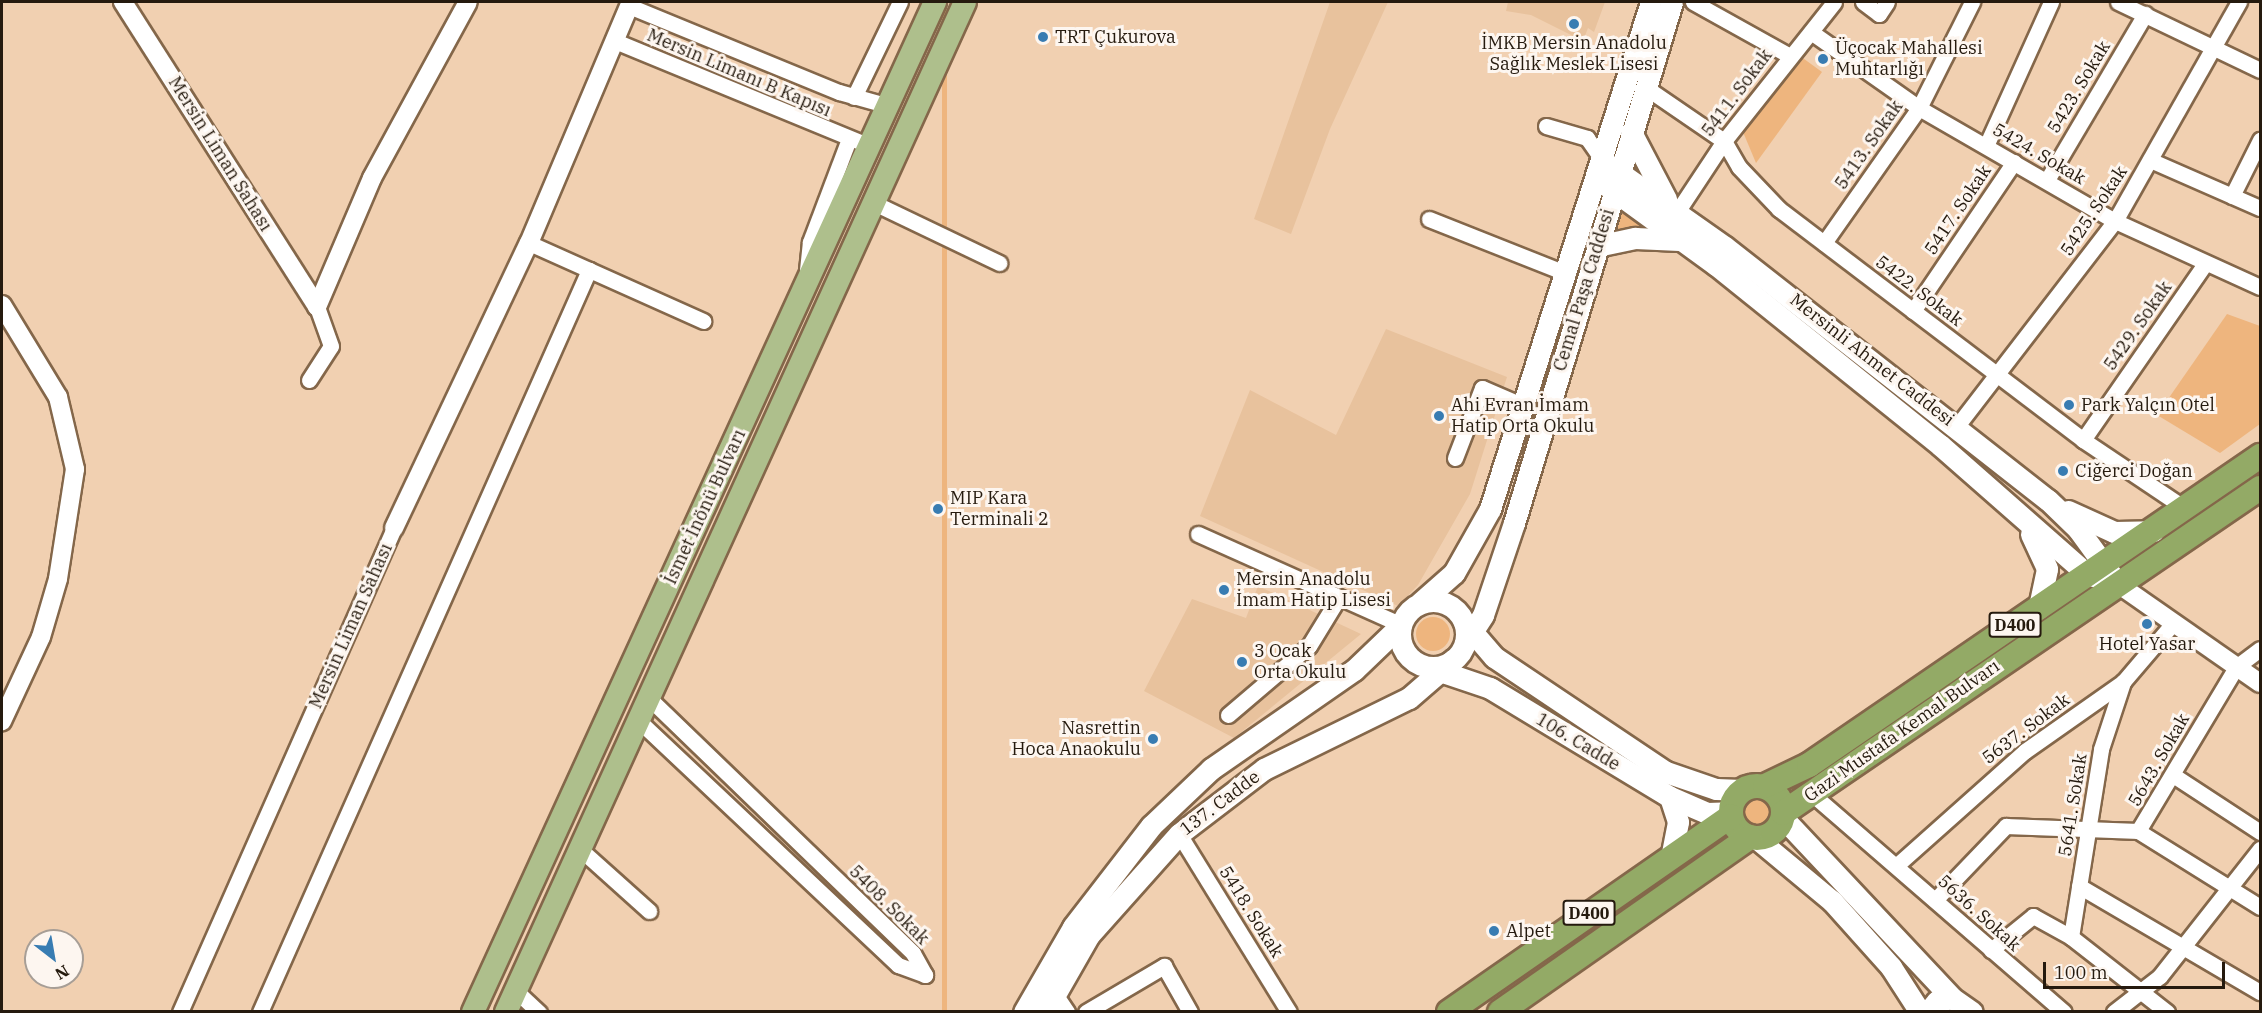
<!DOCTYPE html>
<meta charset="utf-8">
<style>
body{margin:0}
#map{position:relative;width:2262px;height:1013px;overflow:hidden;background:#f1d0b1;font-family:"IBM Plex Serif",serif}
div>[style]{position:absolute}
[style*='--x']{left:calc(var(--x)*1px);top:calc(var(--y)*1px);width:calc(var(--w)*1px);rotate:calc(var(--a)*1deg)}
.built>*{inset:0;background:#e8c29d}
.green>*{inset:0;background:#eeb57e;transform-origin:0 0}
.round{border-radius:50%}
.roads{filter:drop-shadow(2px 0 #84674a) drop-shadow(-2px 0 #84674a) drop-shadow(0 2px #84674a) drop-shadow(0 -2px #84674a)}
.minor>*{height:15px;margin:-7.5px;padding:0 7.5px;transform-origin:7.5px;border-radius:7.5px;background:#fff}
.tertiary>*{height:18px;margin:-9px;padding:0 9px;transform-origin:9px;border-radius:9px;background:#fff}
.secondary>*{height:21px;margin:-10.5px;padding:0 10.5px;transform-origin:10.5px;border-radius:10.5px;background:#fff}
.secondary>.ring{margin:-10.5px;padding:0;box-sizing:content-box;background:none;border:21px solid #fff;border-radius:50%}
.primary>*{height:22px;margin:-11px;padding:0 11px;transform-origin:11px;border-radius:11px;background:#aebf8c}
.trunk>*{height:24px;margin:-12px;padding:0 12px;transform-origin:12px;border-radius:12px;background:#93aa66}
.trunk>.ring{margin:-12px;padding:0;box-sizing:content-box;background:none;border:24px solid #93aa66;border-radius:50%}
.dots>*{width:16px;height:16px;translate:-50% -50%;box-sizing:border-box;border:3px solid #fdf6f0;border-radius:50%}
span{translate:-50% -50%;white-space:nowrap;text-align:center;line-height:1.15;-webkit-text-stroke:6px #fdf6f0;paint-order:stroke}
.shield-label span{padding:2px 4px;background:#fdf6f0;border:2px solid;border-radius:4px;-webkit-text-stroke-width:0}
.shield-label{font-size:16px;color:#251a0e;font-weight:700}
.poi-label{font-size:18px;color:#251a0e}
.left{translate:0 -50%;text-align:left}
.right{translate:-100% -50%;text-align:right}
.street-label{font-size:18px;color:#251a0e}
.frame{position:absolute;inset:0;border:3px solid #251a0e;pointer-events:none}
.north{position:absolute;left:24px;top:929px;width:60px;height:60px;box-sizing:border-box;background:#fdf6f0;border:2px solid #a79e96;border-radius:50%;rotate:149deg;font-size:16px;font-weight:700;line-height:24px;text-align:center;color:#251a0e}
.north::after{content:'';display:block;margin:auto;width:21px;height:27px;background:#387cb2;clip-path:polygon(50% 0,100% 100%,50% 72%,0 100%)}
.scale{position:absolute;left:2043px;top:962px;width:182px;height:27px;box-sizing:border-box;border:3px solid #251a0e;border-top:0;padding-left:8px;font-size:18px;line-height:21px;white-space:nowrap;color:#251a0e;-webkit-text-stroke:4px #fdf6f0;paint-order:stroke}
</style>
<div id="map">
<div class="built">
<div style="clip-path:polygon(1330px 2px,1388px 2px,1330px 129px,1291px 234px,1254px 219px)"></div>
<div style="clip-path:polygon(1508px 2px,1605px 2px,1594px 32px,1588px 28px,1583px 41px,1531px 15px,1506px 11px)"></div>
<div style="clip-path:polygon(1386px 329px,1507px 377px,1470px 494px,1418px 585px,1398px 606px,1200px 516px,1250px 390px,1336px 435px)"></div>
<div style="clip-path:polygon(1258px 586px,1361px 634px,1234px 738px,1144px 691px,1192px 599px,1246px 618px)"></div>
</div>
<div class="green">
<div style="left:942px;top:2px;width:5px;height:1109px"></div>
<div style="clip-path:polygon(1800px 56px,1822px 72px,1756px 163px,1743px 132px)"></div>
<div style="clip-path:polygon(1619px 202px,1665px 236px,1610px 233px)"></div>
<div style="clip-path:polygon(2227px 314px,2260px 326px,2260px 424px,2220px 453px,2157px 415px)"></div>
<div class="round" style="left:1416px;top:617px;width:34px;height:34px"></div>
<div class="round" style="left:1744px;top:798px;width:26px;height:26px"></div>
</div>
<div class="roads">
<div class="minor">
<div style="--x:1693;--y:2;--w:111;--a:29.1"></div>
<div style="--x:1863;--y:2;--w:20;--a:37"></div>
<div style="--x:1879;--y:14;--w:14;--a:-56"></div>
<div style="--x:2118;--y:2;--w:157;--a:25.6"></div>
<div style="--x:629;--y:6;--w:227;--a:22.3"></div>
<div style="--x:839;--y:92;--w:52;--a:15.6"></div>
<div style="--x:1811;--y:32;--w:132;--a:35.1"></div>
<div style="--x:1919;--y:108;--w:226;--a:30"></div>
<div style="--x:2115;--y:221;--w:159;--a:24.5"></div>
<div style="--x:615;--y:41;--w:276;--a:22.4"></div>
<div style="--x:1645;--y:87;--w:96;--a:34.4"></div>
<div style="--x:1724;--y:141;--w:30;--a:60"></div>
<div style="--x:1739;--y:167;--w:58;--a:46.4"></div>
<div style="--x:1779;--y:209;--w:382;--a:37.2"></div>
<div style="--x:2083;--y:440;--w:124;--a:33.8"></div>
<div style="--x:854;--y:97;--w:106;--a:-64.2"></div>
<div style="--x:1546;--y:126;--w:43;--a:16.3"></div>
<div style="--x:1587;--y:138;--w:28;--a:55"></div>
<div style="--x:1986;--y:146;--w:158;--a:-65.7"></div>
<div style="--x:2150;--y:160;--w:120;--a:23.6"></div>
<div style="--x:2047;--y:180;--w:193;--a:-59.4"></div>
<div style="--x:2232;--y:196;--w:63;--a:-63.4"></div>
<div style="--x:874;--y:203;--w:139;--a:25.6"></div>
<div style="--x:1677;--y:212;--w:85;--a:-56.5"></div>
<div style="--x:1724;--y:141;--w:177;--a:-51.6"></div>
<div style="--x:1429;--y:219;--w:149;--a:21.6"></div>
<div style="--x:529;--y:243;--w:191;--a:24.1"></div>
<div style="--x:1824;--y:243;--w:165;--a:-54.9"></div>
<div style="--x:1919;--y:108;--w:119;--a:-63.4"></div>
<div style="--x:807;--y:270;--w:28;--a:-84"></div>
<div style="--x:810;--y:242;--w:110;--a:-69.3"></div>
<div style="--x:1913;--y:311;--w:180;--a:-55.9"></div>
<div style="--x:309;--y:380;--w:40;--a:-57.1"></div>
<div style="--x:331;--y:346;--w:41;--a:-109.7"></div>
<div style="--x:1957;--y:426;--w:259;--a:-52.4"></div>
<div style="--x:2115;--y:221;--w:252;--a:-60.5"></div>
<div style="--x:2083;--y:440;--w:214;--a:-55.3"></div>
<div style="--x:1455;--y:458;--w:75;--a:-68.9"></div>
<div style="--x:1482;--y:388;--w:46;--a:23.2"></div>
<div style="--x:1198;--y:534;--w:222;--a:24.1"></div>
<div style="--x:1228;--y:715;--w:106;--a:-40.4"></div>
<div style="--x:1309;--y:646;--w:57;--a:-58.5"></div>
<div style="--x:639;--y:721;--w:356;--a:43.3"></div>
<div style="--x:898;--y:965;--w:29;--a:20"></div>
<div style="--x:925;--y:975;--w:25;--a:-119"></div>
<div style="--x:913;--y:953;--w:367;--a:-136"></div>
<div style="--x:2173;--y:775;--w:104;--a:33.2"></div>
<div style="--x:1812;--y:794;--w:333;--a:40.9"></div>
<div style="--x:2138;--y:831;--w:144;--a:31.9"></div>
<div style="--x:1179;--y:834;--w:209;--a:58.3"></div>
<div style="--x:580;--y:849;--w:93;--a:41.9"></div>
<div style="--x:1897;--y:865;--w:171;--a:-41.7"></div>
<div style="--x:2025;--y:751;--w:120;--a:-35.1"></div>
<div style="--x:2123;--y:682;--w:79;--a:-49.6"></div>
<div style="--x:2079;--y:886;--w:210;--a:30.4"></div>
<div style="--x:1935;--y:900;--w:103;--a:-46.2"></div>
<div style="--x:2006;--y:826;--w:132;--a:2.2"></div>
<div style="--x:2138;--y:831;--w:191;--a:-59.1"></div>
<div style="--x:2236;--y:667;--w:30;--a:-37"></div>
<div style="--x:2071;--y:937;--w:190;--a:-80.9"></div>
<div style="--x:2101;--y:749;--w:71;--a:-71.8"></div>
<div style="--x:1991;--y:950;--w:54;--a:-39"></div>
<div style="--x:2033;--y:916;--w:43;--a:28.9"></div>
<div style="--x:2071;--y:937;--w:122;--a:38"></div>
<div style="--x:515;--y:990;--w:33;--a:43"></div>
<div style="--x:1055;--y:994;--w:22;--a:56"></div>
<div style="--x:180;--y:1012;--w:529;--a:-66.15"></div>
<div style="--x:260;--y:1012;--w:812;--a:-66.09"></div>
<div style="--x:1086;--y:1012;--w:91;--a:-30.5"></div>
<div style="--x:1164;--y:966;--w:53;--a:60.5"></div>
<div style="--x:2114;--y:1012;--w:58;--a:-38"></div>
<div style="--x:2160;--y:976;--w:162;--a:-51.8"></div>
</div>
<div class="tertiary">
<div style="--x:123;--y:2;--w:361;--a:57.5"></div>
<div style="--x:317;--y:307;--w:140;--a:-66.9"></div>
<div style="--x:372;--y:178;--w:200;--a:-61.4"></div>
<div style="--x:2;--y:305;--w:108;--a:58.7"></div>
<div style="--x:58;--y:397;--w:74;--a:76.7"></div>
<div style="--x:75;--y:469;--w:111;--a:98.8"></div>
<div style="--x:58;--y:579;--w:60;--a:106.3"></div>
<div style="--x:41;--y:637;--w:93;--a:114.9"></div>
<div style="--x:394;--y:528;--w:315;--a:-64.7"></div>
<div style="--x:529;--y:243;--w:262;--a:-67.1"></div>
<div style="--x:2118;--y:584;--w:173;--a:34.9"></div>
</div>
<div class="secondary">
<div style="--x:1631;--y:132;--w:76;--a:62.4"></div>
<div style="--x:1603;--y:161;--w:149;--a:35.2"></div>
<div style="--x:1725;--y:247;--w:410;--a:38.1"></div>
<div style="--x:2048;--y:500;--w:42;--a:44"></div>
<div style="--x:2078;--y:529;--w:68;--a:54"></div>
<div style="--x:1599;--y:180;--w:145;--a:36"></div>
<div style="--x:1716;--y:265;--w:287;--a:38.8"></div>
<div style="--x:1940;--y:445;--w:196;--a:41.3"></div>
<div style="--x:2087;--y:574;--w:17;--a:17"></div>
<div style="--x:1597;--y:246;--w:39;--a:-12"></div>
<div style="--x:1635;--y:238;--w:44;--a:2.6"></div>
<div style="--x:2068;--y:511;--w:51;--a:24.5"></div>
<div style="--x:2114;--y:532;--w:39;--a:-1"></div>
<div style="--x:2031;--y:534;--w:38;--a:65"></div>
<div style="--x:2047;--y:569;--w:40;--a:102"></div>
<div class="ring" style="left:1400px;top:601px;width:45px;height:45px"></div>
<div style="--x:1420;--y:603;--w:45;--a:-41.4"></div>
<div style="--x:1454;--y:573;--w:73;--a:-60.6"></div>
<div style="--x:1490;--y:509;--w:532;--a:-72.38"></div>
<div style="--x:1464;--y:622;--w:46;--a:49.4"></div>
<div style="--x:1494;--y:657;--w:207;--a:33.8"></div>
<div style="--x:1666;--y:772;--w:53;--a:18.8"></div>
<div style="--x:1716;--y:789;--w:25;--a:2"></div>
<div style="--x:1465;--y:643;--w:33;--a:-57"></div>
<div style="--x:1483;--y:615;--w:97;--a:-71.4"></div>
<div style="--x:1514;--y:523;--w:544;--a:-73.13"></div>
<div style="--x:1431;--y:668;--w:62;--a:18.7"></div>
<div style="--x:1490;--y:688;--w:210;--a:31.2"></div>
<div style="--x:1670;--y:797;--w:40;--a:23.4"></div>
<div style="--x:1707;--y:813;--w:23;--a:-2"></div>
<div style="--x:1670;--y:797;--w:26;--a:72"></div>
<div style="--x:1678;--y:822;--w:36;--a:101"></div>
<div style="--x:1782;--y:817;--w:248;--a:46.8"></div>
<div style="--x:1756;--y:838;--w:99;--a:39.7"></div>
<div style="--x:1832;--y:901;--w:89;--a:48.2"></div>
<div style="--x:1891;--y:967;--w:54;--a:57.2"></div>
<div style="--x:1024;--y:1012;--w:98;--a:-60"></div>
<div style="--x:1073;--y:927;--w:128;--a:-52.3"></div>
<div style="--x:1151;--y:826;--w:83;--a:-43.5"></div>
<div style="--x:1211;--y:769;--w:174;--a:-34.7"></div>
<div style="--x:1354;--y:670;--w:65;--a:-43.8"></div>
<div style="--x:1045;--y:1012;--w:89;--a:-60.3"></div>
<div style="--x:1089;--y:935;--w:135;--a:-48.3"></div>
<div style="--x:1179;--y:834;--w:107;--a:-37.4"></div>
<div style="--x:1264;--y:769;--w:161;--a:-26.1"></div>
<div style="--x:1409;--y:698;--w:60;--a:-40.9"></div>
<div style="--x:1928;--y:1012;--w:14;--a:-51"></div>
<div style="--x:1937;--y:1001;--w:15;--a:-11"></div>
<div style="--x:1952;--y:998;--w:24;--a:35"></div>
</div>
<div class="primary">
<div style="--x:473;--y:1012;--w:1111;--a:-65.42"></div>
<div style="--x:506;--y:1012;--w:1109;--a:-65.56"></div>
</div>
<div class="trunk">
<div class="ring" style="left:1731px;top:786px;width:28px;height:28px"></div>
<div style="--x:1765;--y:786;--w:49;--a:-25.5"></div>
<div style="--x:1809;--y:765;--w:547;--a:-34.42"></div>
<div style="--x:1783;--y:813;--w:577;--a:-34.27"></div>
<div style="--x:1449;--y:1012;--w:343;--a:-34.8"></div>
<div style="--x:1500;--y:1012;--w:305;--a:-35"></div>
</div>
</div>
<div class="dots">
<div style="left:1574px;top:24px;background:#387cb2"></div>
<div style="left:1043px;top:37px;background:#387cb2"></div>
<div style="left:1823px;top:59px;background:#387cb2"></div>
<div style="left:2069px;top:405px;background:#387cb2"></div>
<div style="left:1439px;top:416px;background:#387cb2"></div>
<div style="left:2063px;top:471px;background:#387cb2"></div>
<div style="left:938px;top:509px;background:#387cb2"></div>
<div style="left:1224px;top:590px;background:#387cb2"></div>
<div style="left:2147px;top:624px;background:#387cb2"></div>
<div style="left:1242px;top:662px;background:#387cb2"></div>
<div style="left:1153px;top:739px;background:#387cb2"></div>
<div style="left:1494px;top:931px;background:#387cb2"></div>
</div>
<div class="shield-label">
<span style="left:2015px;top:625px">D400</span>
<span style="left:1589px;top:913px">D400</span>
</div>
<div class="poi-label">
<span class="left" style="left:1055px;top:37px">TRT Çukurova</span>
<span style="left:1574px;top:54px">İMKB Mersin Anadolu<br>Sağlık Meslek Lisesi</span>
<span class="left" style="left:1835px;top:59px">Üçocak Mahallesi<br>Muhtarlığı</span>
<span class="left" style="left:2081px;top:405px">Park Yalçın Otel</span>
<span class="left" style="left:1451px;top:416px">Ahi Evran İmam<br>Hatip Orta Okulu</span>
<span class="left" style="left:2075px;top:471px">Ciğerci Doğan</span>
<span class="left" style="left:950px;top:509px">MIP Kara<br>Terminali 2</span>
<span class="left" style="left:1236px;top:590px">Mersin Anadolu<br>İmam Hatip Lisesi</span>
<span style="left:2147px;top:644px">Hotel Yasar</span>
<span class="left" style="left:1254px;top:662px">3 Ocak<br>Orta Okulu</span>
<span class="right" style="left:1141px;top:739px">Nasrettin<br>Hoca Anaokulu</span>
<span class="left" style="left:1506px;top:931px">Alpet</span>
</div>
<div class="street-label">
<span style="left:739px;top:73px;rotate:23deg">Mersin Limanı B Kapısı</span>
<span style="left:2079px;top:87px;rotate:-59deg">5423. Sokak</span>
<span style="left:1737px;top:93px;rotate:-53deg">5411. Sokak</span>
<span style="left:1869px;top:145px;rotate:-55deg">5413. Sokak</span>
<span style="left:220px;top:154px;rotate:58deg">Mersin Liman Sahası</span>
<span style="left:2039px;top:154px;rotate:30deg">5424. Sokak</span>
<span style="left:1958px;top:210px;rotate:-56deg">5417. Sokak</span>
<span style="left:2094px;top:211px;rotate:-56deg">5425. Sokak</span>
<span style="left:1584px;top:290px;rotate:-73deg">Cemal Paşa Caddesi</span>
<span style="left:1919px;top:291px;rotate:37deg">5422. Sokak</span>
<span style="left:2138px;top:326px;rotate:-55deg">5429. Sokak</span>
<span style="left:1872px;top:360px;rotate:38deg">Mersinli Ahmet Caddesi</span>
<span style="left:705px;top:507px;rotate:-65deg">İsmet İnönü Bulvarı</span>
<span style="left:351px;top:626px;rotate:-66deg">Mersin Liman Sahası</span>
<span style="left:2026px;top:729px;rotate:-37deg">5637. Sokak</span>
<span style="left:1902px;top:731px;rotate:-35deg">Gazi Mustafa Kemal Bulvarı</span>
<span style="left:1578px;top:742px;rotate:31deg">106. Cadde</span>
<span style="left:2159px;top:760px;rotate:-60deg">5643. Sokak</span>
<span style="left:1220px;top:803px;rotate:-37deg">137. Cadde</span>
<span style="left:2073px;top:805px;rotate:-81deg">5641. Sokak</span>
<span style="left:889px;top:905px;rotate:45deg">5408. Sokak</span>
<span style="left:1251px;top:912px;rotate:58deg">5418. Sokak</span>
<span style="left:1979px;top:913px;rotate:42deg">5636. Sokak</span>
</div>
<div class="frame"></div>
<div class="north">N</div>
<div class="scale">100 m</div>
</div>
